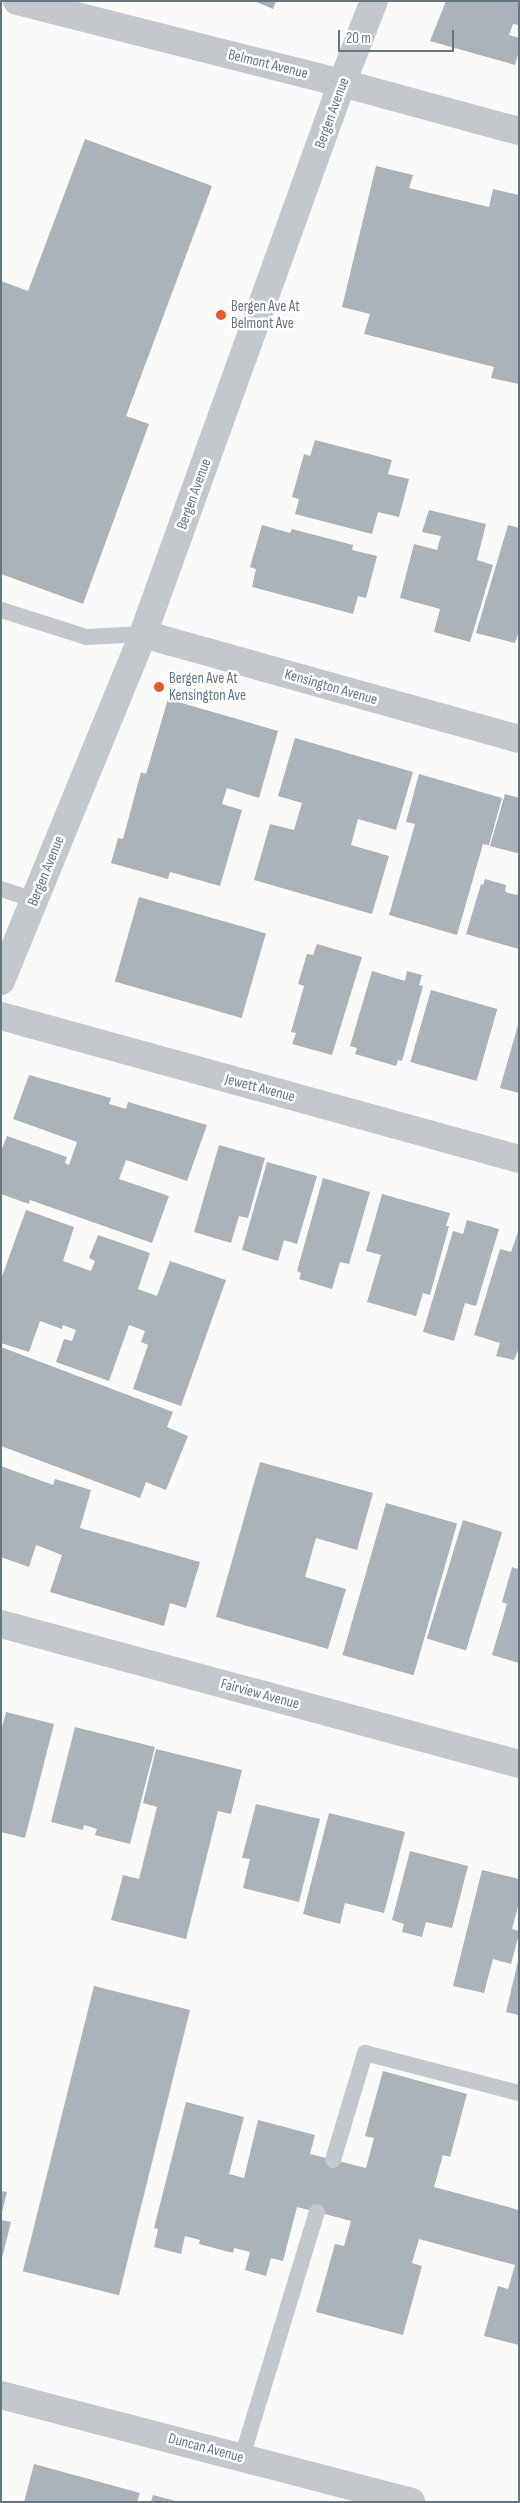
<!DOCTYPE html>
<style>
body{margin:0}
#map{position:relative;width:520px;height:2503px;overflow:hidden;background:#fafaf8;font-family:"Sofia Sans Condensed",sans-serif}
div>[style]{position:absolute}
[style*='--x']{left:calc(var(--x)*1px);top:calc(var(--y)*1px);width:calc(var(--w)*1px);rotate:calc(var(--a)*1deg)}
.building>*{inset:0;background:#aab3b9;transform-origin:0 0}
.service>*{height:16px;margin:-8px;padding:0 8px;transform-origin:8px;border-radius:8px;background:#c3c8cc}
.minor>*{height:28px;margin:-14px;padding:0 14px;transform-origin:14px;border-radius:14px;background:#c3c8cc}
.tertiary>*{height:28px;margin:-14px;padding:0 14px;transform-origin:14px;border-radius:14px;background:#c3c8cc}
.dots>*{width:14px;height:14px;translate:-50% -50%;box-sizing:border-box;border:2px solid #fff;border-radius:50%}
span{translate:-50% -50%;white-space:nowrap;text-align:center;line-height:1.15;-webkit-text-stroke:5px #fff;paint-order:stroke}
.street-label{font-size:15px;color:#657683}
.poi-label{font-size:15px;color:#657683}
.left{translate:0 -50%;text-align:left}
.frame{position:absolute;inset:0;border:2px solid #657683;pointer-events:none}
.scale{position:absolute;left:338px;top:30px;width:116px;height:22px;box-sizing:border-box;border:2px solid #657683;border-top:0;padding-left:6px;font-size:15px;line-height:18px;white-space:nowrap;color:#657683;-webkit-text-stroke:4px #fff;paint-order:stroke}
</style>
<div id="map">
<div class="building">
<div style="clip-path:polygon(254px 1px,276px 1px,273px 9px)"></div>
<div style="clip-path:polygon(446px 1px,519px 1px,519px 25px,513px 24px,509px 35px,519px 38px,519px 51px,515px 65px,430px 41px)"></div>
<div style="clip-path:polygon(85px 139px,212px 186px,126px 416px,149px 424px,83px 604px,1px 574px,1px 281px,28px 291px)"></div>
<div style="clip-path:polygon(376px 166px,413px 175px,409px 188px,489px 207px,493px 189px,519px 195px,519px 384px,491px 378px,494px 367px,364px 334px,370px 314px,342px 307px)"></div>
<div style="clip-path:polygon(315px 440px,392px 460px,388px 474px,409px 479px,399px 517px,378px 512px,372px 534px,295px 514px,299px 499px,292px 497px,304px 454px,310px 456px)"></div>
<div style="clip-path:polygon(429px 510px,486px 524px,477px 560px,493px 565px,470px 642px,434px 632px,440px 609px,400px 598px,414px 544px,437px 550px,441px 536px,422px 532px)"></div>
<div style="clip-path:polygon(262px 525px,290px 533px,292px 529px,353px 545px,352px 550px,377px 556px,366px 598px,358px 596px,353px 614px,252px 587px,256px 569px,250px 567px)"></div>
<div style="clip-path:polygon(508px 525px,519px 528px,519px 631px,515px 643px,476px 633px)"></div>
<div style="clip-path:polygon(168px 699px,278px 731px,259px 798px,227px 788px,222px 804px,242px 810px,220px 886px,170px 872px,168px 879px,111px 863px,118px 838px,123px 839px,141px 772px,146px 774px)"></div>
<div style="clip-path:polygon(295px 738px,413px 772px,396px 830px,358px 819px,351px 845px,389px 856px,372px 914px,254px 880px,270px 824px,294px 830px,302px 803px,278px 796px)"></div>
<div style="clip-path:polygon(419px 774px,502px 798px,489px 845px,483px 844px,457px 935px,389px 915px,415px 824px,406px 822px)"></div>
<div style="clip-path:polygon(505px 794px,519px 798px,519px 852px,517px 853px,490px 846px)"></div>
<div style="clip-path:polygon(485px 879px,506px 885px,505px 891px,508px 893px,517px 895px,519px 890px,519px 949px,466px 934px,481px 884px,483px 885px)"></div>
<div style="left:139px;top:897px;width:132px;height:88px;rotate:16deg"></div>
<div style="clip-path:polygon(317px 944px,362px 957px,332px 1055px,292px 1044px,296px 1033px,291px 1032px,304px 986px,298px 984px,307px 954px,313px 955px)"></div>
<div style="clip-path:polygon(372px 971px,405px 981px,407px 971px,422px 975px,419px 985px,423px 986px,402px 1061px,398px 1060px,396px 1066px,355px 1054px,357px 1048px,350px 1046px)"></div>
<div style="left:431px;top:990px;width:69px;height:75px;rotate:16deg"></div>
<div style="clip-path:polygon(518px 1025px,519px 1025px,519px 1093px,500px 1088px)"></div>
<div style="clip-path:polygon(29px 1075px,111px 1098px,109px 1104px,126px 1109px,128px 1102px,207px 1125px,187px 1181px,126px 1160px,119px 1179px,169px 1196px,152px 1243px,30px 1200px,29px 1204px,1px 1194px,1px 1151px,7px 1136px,67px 1157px,65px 1163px,69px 1165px,77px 1142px,13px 1119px)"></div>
<div style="clip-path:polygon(219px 1145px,265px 1158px,248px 1218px,239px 1216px,231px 1243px,194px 1232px)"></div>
<div style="clip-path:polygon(267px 1162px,317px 1176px,297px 1244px,284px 1240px,278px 1261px,242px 1250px)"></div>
<div style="clip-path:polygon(323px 1178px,370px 1192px,349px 1264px,340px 1262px,332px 1289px,299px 1279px,301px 1273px,297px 1271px)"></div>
<div style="clip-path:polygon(382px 1194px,450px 1213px,446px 1226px,449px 1226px,430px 1295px,423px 1293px,416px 1316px,367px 1302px,381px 1255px,366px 1251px)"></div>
<div style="clip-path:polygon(26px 1210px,74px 1227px,63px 1261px,91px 1271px,95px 1261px,89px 1258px,98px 1235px,150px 1253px,138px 1289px,157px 1296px,170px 1261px,226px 1280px,181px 1406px,133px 1389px,148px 1345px,141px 1342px,145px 1331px,129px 1325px,109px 1381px,56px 1362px,64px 1339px,72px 1341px,76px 1330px,63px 1325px,62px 1329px,40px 1321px,29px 1352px,1px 1343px,1px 1279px)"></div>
<div style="clip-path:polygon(467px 1220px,499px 1229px,476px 1306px,465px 1303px,454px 1341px,423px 1332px,453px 1231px,463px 1234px)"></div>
<div style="clip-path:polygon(519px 1229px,519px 1348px,514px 1360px,496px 1356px,500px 1343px,474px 1335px,500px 1249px,511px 1252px)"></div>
<div style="clip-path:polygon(1px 1347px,173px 1412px,167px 1427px,188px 1436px,166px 1490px,146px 1482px,140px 1498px,1px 1446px)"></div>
<div style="clip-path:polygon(260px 1462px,373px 1493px,357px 1550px,316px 1538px,305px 1577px,346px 1589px,328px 1649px,216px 1617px)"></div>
<div style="clip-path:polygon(1px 1466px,53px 1485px,55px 1479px,91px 1490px,80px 1528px,200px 1562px,186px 1608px,170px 1603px,164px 1626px,50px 1592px,62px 1555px,36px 1545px,29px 1567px,1px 1557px)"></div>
<div style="left:386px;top:1503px;width:74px;height:158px;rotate:16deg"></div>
<div style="left:463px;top:1520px;width:41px;height:124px;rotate:17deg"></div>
<div style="clip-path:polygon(519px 1566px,519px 1663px,492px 1655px,507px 1604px,502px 1602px,512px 1567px,517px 1569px)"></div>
<div style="clip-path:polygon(6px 1712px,54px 1724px,25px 1838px,1px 1832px,1px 1731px)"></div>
<div style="clip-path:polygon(75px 1727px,155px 1747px,130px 1844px,95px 1835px,97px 1829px,91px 1827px,84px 1825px,83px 1830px,51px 1822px)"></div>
<div style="clip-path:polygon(156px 1749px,242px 1770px,231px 1814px,218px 1811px,186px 1939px,111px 1920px,123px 1875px,139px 1879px,157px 1807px,143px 1803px)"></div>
<div style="clip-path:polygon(256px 1804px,320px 1819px,299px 1902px,243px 1888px,250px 1859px,242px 1858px)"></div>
<div style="clip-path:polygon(329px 1813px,405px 1832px,384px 1913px,345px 1903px,340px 1924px,303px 1914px)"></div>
<div style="clip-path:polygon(410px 1851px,468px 1866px,452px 1928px,426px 1922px,422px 1937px,402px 1932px,404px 1924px,392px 1920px)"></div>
<div style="clip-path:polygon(482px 1870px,519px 1879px,519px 1903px,512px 1929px,519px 1931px,519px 1934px,511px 1964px,493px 1959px,484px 1993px,453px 1986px)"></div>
<div style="clip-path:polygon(518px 1961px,519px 1961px,519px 2015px,506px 2012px)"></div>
<div style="left:94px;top:1986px;width:99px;height:294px;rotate:14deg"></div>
<div style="clip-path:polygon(383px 2071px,467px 2094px,450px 2157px,443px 2155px,434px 2187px,519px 2210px,519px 2345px,484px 2336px,498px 2286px,508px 2289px,515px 2265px,419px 2239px,412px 2263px,422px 2266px,403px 2335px,316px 2312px,335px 2244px,344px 2246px,351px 2221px,317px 2212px,297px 2207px,283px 2261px,271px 2258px,266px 2276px,245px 2270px,250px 2252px,234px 2248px,233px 2253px,199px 2244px,200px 2240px,185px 2236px,181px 2254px,154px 2247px,158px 2229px,154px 2228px,186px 2102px,244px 2117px,229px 2174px,244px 2178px,258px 2120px,315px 2135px,310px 2154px,366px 2168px,374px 2138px,365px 2136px)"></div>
<div style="clip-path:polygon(1px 2191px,7px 2192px,2px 2212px,1px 2212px)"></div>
<div style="clip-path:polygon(1px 2220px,11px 2222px,2px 2258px,1px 2257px)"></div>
<div style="clip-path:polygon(34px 2464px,140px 2493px,137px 2502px,24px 2502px)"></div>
<div style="clip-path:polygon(153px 2495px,176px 2501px,175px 2502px,151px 2502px)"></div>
</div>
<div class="service">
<div style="--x:1;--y:610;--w:89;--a:17.6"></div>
<div style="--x:86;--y:637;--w:57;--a:-3"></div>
<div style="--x:1;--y:889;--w:35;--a:18"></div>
<div style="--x:333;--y:2160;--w:112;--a:-73.3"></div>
<div style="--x:365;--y:2053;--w:159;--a:14.6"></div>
<div style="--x:242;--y:2457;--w:256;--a:-73"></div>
</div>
<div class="minor">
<div style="--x:17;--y:1;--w:335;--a:14.2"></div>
<div style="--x:342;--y:83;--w:183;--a:15.2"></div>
<div style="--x:143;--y:634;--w:390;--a:15.6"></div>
<div style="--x:1;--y:1016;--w:537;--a:15.43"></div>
<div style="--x:1;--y:1624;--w:537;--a:15.12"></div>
</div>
<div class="tertiary">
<div style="--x:1;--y:981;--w:375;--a:-67.7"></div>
<div style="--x:143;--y:634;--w:586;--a:-70.14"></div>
<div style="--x:342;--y:83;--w:88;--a:-68.7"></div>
<div style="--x:1;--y:2395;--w:424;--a:14.6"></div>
</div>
<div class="dots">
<div style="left:221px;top:315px;background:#e4572e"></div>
<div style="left:159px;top:687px;background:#e4572e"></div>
</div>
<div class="street-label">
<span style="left:268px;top:64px;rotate:14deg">Belmont Avenue</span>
<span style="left:332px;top:113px;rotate:-70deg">Bergen Avenue</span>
<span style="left:194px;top:494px;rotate:-70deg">Bergen Avenue</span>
<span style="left:331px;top:687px;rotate:16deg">Kensington Avenue</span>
<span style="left:46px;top:871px;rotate:-68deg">Bergen Avenue</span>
<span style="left:260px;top:1088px;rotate:15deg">Jewett Avenue</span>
<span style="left:260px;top:1694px;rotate:15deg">Fairview Avenue</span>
<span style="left:206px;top:2448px;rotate:15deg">Duncan Avenue</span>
</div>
<div class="poi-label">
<span class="left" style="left:231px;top:315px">Bergen Ave At<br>Belmont Ave</span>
<span class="left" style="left:169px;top:687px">Bergen Ave At<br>Kensington Ave</span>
</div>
<div class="frame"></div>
<div class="scale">20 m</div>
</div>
